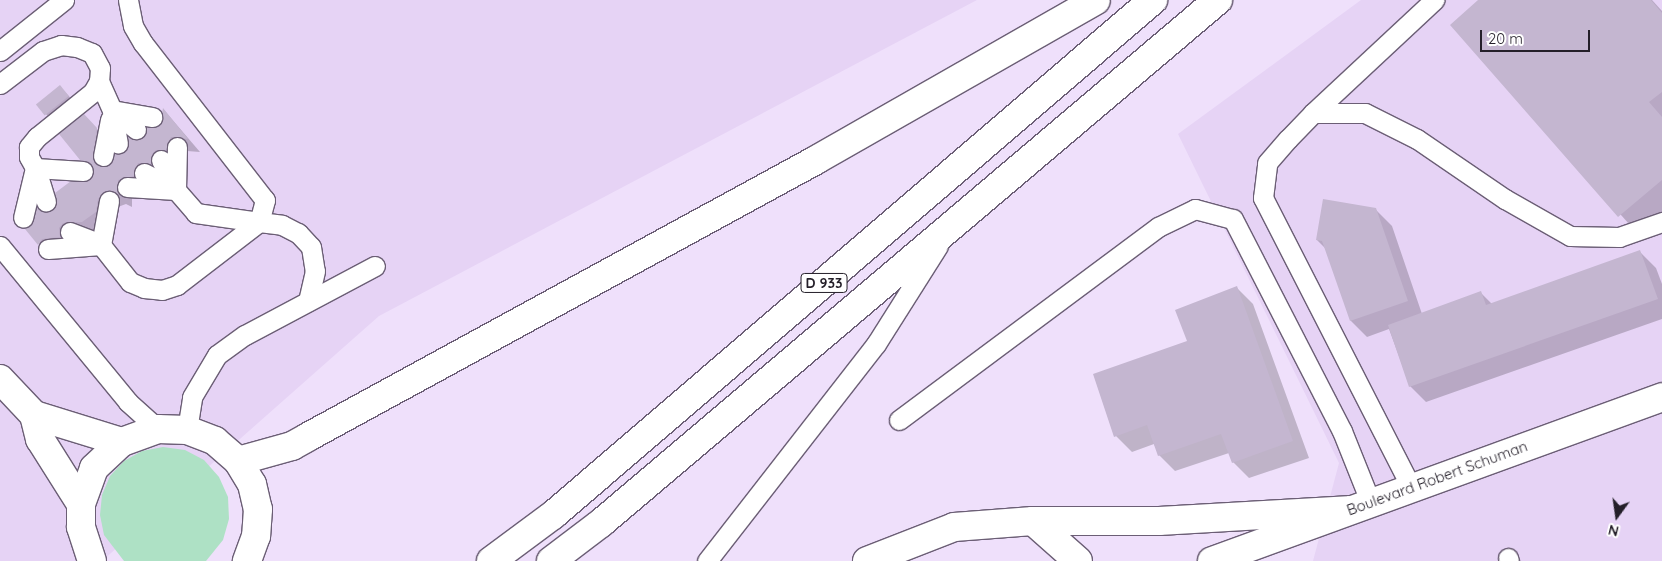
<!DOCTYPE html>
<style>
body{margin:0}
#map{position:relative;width:1662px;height:561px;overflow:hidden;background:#efe0fb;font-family:Quicksand,sans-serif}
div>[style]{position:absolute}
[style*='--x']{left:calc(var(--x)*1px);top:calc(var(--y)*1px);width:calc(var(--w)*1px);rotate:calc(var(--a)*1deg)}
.built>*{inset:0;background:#e6d3f5}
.green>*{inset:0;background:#aee1c5}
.shadow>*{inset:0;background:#0003}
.building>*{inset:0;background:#c4b6d0;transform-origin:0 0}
.roads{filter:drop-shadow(1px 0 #6b5e75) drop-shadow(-1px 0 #6b5e75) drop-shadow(0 1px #6b5e75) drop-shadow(0 -1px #6b5e75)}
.service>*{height:19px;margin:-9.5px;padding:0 9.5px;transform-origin:9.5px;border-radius:9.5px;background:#fff}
.tertiary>*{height:28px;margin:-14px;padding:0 14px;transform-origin:14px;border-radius:14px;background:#fff}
.primary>*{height:28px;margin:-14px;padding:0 14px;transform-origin:14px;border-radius:14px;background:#fff}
.trunk>*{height:28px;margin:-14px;padding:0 14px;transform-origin:14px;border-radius:14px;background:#fff}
span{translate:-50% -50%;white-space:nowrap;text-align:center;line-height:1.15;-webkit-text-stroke:5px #fff;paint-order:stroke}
.shield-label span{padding:1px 4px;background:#fff;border:1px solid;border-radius:4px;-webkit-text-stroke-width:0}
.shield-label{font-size:14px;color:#241f29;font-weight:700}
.street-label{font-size:15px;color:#241f29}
.north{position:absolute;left:1592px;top:491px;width:50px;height:50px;-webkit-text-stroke:4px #fff;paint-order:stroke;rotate:194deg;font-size:14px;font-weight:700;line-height:20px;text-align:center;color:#241f29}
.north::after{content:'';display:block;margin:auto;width:18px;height:22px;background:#241f29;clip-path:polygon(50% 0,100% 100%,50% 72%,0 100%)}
.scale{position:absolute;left:1480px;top:30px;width:110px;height:22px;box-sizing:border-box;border:2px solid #241f29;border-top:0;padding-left:6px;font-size:15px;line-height:18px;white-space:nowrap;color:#241f29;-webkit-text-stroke:4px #fff;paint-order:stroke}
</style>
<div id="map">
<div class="built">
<div style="clip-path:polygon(0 0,977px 0,379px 316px,102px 561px,0 561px)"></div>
<div style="clip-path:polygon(1361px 0,1662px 0,1662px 561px,1313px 561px,1339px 463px,1178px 134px)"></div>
</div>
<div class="green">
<div style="clip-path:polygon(163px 447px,185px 450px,204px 460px,219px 477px,228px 497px,229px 519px,223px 540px,206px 561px,124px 561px,104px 535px,100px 515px,102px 495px,110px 476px,124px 461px,142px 451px)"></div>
</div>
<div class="shadow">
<div style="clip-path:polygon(1480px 0,1652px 0,1662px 11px,1662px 214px,1638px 234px,1451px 25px)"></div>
<div style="clip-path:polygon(66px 93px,75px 103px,52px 121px,38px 105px)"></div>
<div style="clip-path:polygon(164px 110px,200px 152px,187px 151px,180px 164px,132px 196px,132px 207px,126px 204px,115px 208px,110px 226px,53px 258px,39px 244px,44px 213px,55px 210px,94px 177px,94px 172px,81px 159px,84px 115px,111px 144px,108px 167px,161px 126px)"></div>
<div style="clip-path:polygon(1375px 209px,1392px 226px,1422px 314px,1480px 292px,1492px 304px,1640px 252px,1656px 268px,1662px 284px,1662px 319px,1426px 402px,1410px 386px,1389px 329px,1367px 337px,1351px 321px,1326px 249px,1317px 240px)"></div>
<div style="clip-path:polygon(1237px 288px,1253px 304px,1309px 458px,1249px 478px,1233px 462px,1229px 453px,1175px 471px,1159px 455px,1154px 444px,1132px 452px,1116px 436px,1188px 341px)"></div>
</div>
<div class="building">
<div style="clip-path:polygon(1478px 0,1651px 0,1662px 13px,1662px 92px,1649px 102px,1662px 117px,1662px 180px,1618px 217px,1450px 25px)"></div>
<div style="left:60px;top:85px;width:14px;height:31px;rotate:51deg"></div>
<div style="clip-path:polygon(163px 108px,188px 139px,171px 137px,166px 150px,156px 150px,152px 154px,151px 164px,138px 163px,134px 176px,118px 180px,118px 194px,105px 191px,98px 199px,96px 212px,82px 222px,63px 223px,59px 228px,60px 237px,42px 239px,38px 245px,25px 229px,31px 225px,37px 208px,50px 212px,57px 204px,55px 193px,71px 181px,88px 181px,94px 172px,90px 162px,80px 160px,59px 134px,84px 114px,97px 128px,93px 160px,96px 165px,106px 167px,112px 163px,115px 154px,126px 151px,128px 137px,140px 139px,147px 128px,160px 125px)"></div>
<div style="clip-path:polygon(1323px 199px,1376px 208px,1408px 301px,1350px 321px,1322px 241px,1316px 240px)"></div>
<div style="clip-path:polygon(1640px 250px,1658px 299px,1409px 387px,1388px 325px,1481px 291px,1486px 305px)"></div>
<div style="clip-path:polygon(1237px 286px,1293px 441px,1232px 463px,1221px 434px,1158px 456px,1147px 425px,1114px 437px,1093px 374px,1187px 341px,1175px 310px)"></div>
</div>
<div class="roads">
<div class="service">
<div style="--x:128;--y:0;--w:26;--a:79"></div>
<div style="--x:133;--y:26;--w:20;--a:60"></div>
<div style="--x:143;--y:43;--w:199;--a:52.2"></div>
<div style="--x:265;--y:200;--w:23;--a:105"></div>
<div style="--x:259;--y:222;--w:64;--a:-171.9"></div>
<div style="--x:196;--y:213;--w:30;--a:-131"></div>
<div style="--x:176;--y:190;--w:43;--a:-88.7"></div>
<div style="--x:0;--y:51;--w:82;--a:-38.6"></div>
<div style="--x:99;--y:81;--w:32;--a:66"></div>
<div style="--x:112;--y:110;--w:34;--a:80"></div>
<div style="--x:0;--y:84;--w:54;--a:-37.5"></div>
<div style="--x:43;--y:51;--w:19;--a:-18"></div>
<div style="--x:61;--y:45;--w:16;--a:7"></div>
<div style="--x:77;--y:47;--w:16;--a:22"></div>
<div style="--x:92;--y:53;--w:17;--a:62"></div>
<div style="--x:100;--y:68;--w:13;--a:94"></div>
<div style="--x:99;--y:81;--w:13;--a:119"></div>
<div style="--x:93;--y:92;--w:72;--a:141.2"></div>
<div style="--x:37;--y:137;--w:13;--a:129"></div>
<div style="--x:29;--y:147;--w:10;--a:90"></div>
<div style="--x:29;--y:157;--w:13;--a:61"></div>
<div style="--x:35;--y:168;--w:51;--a:103.5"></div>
<div style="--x:112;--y:110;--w:41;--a:9.9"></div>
<div style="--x:113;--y:110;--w:30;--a:40"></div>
<div style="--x:1313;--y:113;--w:166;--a:-43"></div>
<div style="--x:103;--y:156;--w:37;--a:-79"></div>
<div style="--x:161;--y:160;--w:30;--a:62"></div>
<div style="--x:35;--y:168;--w:48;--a:3.6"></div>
<div style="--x:36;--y:169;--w:34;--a:73"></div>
<div style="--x:144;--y:173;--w:30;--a:27"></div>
<div style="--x:127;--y:187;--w:49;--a:3.5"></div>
<div style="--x:70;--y:232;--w:30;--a:21"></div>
<div style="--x:101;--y:245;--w:45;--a:-79.7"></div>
<div style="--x:0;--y:246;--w:202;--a:50.6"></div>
<div style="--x:128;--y:402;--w:40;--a:42"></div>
<div style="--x:48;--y:249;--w:53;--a:-4.3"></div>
<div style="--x:101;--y:245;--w:47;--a:51.9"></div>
<div style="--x:130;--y:282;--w:15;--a:23"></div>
<div style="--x:144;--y:288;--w:18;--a:6"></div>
<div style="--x:162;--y:290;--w:16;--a:-18"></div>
<div style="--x:177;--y:285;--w:103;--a:-37.5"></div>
<div style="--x:259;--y:222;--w:23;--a:7"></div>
<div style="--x:282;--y:225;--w:18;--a:27"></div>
<div style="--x:298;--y:233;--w:19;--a:47"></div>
<div style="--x:311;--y:247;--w:24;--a:81"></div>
<div style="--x:315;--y:271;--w:31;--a:103"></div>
<div style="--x:899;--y:420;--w:323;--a:-36.7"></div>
<div style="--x:1158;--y:227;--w:41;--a:-25.9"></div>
<div style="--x:1195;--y:209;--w:39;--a:15"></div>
<div style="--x:1233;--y:219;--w:238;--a:62.8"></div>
<div style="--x:1342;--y:431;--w:75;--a:68.2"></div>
<div style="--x:187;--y:430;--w:33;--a:-81"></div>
<div style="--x:192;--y:397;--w:49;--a:-59.2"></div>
<div style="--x:217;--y:355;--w:34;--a:-36"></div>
<div style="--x:245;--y:335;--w:147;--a:-28"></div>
<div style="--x:1411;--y:487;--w:325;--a:-117.1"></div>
<div style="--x:1263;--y:198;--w:35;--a:-83"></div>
<div style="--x:1267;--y:163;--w:32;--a:-49"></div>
<div style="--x:1288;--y:139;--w:36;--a:-46"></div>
<div style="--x:1313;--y:113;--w:52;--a:0"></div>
<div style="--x:1365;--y:113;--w:58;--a:26.6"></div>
<div style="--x:1417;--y:139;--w:107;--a:34.3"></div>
<div style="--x:1505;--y:199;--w:75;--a:29.6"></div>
<div style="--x:1570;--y:236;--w:49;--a:1.2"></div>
<div style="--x:1619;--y:237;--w:46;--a:-19.2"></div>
<div style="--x:1508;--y:558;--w:3;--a:72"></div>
<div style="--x:707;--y:561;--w:275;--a:-52.1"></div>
<div style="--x:876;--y:344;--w:116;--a:-57.7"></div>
</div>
<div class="tertiary">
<div style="--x:0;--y:379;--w:50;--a:46.6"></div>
<div style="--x:34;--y:415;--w:25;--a:76"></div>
<div style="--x:40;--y:439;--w:77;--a:57.8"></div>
<div style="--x:34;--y:415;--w:92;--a:17.1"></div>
<div style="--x:1033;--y:521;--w:60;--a:41.6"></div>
<div style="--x:92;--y:561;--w:36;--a:-108"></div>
<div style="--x:81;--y:527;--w:23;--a:-90"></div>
<div style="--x:81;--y:504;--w:38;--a:-70"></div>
<div style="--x:94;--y:468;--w:38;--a:-43"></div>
<div style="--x:122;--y:442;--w:38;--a:-20"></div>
<div style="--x:158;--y:429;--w:29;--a:2"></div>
<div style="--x:187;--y:430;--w:30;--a:21"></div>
<div style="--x:215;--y:441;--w:30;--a:41"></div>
<div style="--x:238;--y:461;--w:27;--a:59"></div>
<div style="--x:252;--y:484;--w:26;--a:77"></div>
<div style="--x:258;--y:509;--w:27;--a:94"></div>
<div style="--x:256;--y:536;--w:27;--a:110"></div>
<div style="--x:867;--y:561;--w:93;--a:-21.3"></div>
<div style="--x:954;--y:527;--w:79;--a:-4.3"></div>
<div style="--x:1033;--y:521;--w:126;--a:0"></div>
<div style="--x:1159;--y:521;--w:189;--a:-3.3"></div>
<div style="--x:1212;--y:561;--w:479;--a:-20"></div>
</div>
<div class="primary">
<div style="--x:238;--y:461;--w:56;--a:-15.5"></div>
<div style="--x:292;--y:446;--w:18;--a:-29"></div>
<div style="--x:308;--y:437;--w:579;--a:-28.6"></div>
<div style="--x:816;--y:160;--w:322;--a:-29.7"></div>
</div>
<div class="trunk">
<div style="--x:491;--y:561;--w:77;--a:-36.6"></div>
<div style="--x:553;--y:515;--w:791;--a:-40.64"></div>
<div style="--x:551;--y:561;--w:63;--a:-37.2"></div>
<div style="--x:601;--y:523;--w:809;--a:-40.29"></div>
</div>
</div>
<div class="shield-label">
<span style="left:824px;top:283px">D 933</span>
</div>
<div class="street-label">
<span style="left:1437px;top:478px;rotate:-20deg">Boulevard Robert Schuman</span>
</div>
<div class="north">N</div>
<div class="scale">20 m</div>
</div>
